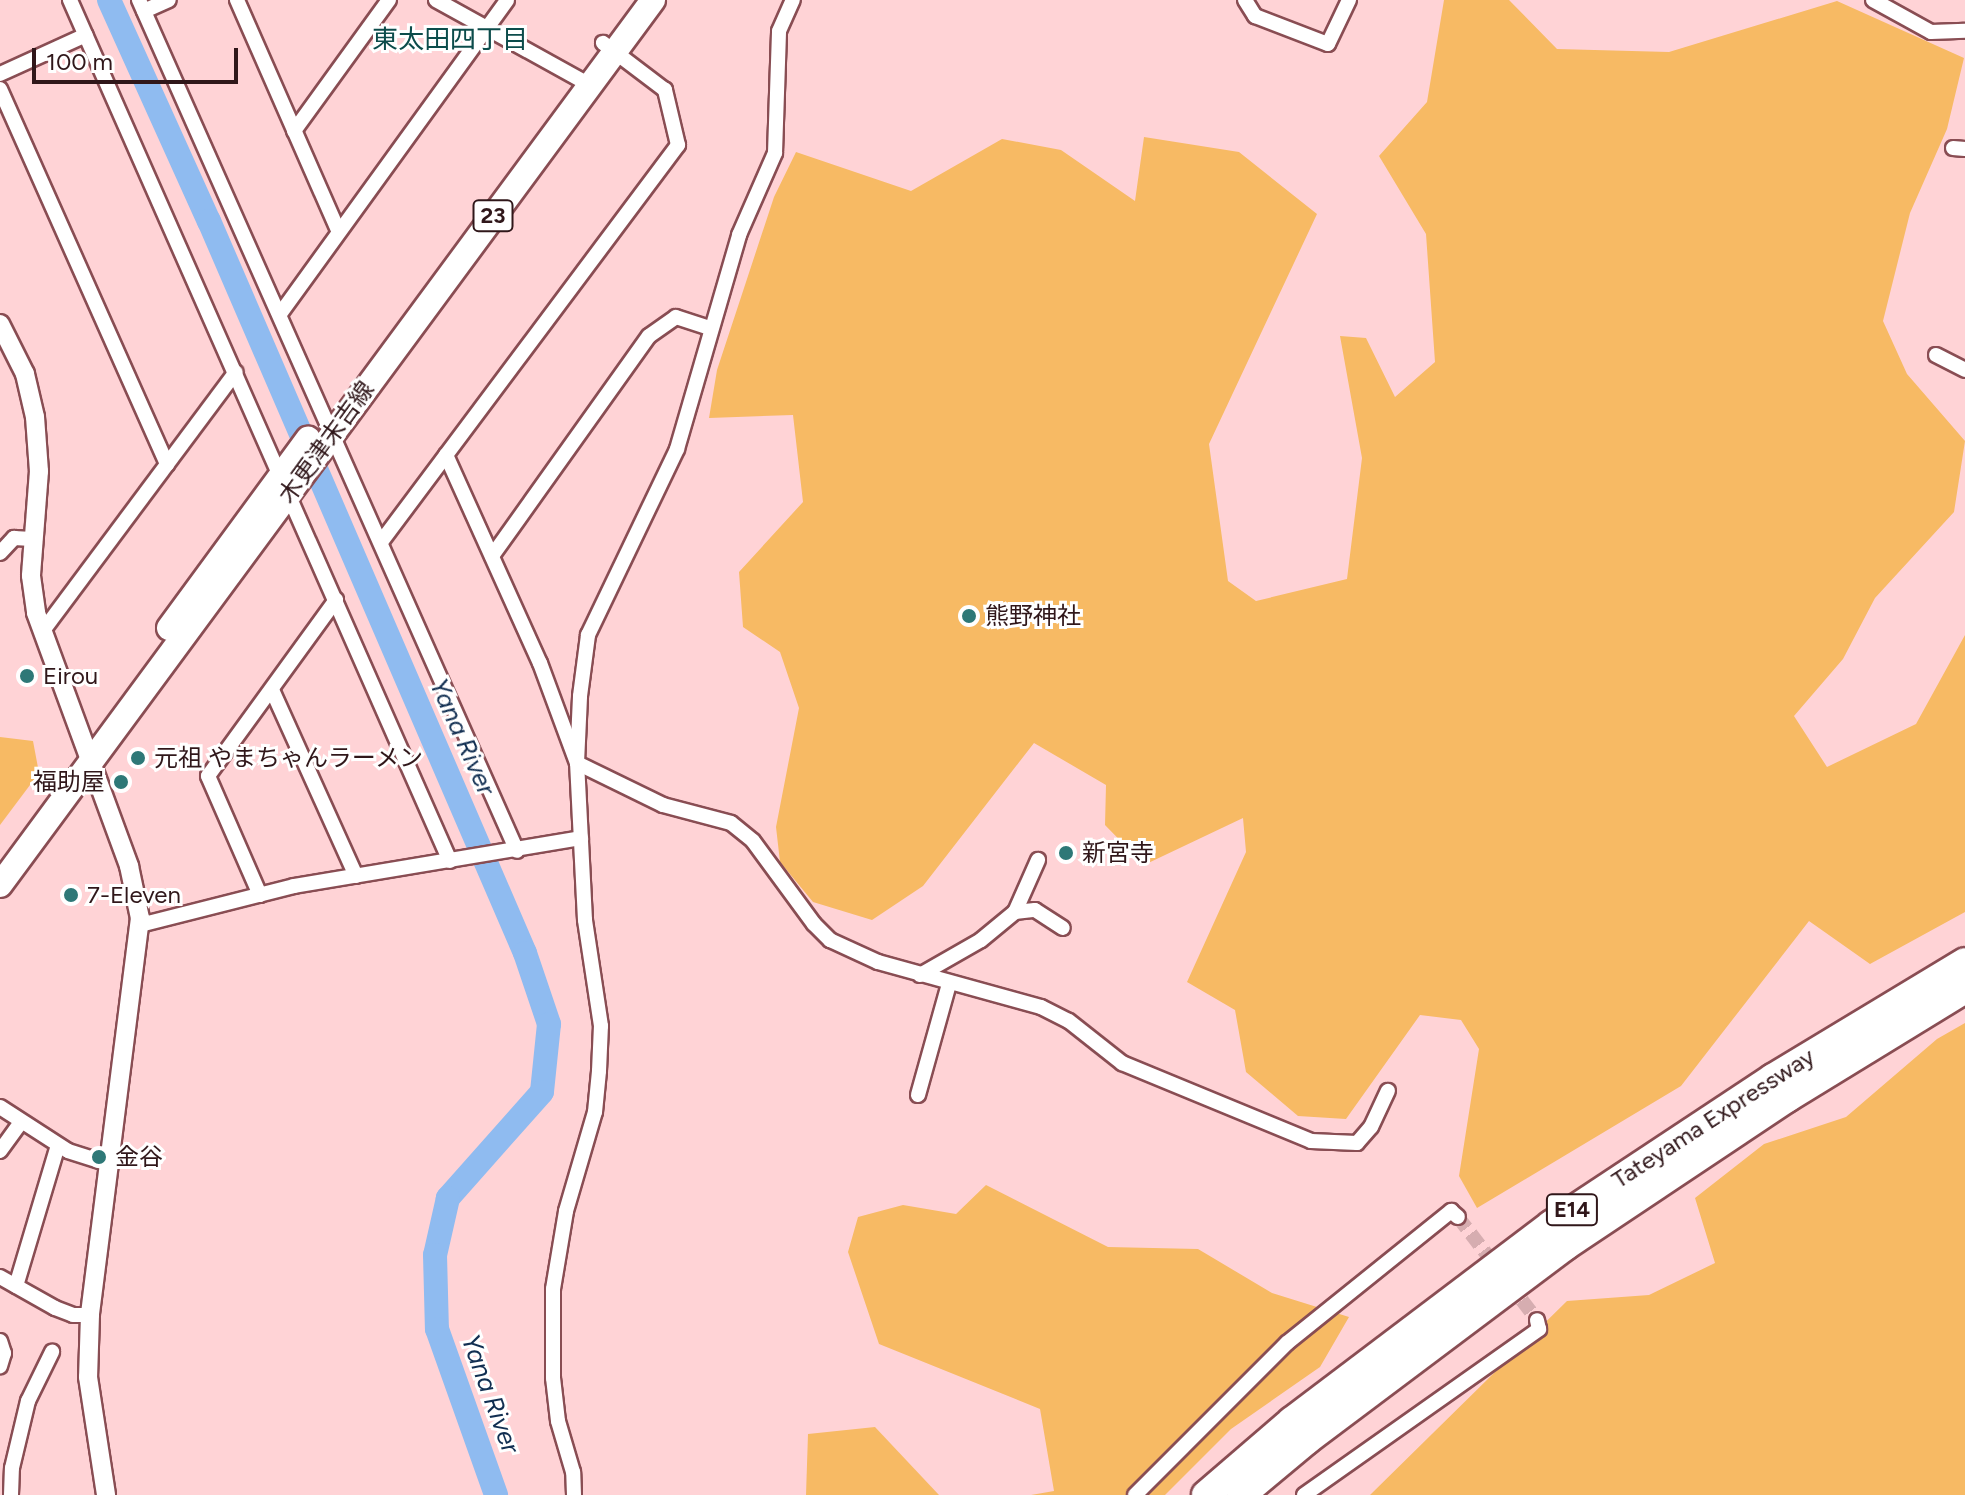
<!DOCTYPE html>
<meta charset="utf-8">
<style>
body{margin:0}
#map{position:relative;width:1965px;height:1495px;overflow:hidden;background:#ffd3d6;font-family:Figtree,"Noto Sans JP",sans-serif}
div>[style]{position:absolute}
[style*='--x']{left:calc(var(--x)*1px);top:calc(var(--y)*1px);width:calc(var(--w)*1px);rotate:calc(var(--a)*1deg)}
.green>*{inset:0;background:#f7ba64}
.river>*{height:24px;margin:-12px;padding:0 12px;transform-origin:12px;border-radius:12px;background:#8fbbf0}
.minor-tunnel>*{height:14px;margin-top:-7px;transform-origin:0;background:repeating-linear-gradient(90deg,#d6adb0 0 14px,transparent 0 21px)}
.roads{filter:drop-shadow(2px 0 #894d53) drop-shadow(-2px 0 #894d53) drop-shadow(0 2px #894d53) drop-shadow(0 -2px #894d53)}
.minor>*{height:14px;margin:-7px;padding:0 7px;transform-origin:7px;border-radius:7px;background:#fff}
.tertiary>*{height:18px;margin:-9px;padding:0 9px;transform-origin:9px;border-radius:9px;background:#fff}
.primary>*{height:24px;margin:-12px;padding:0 12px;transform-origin:12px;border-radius:12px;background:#fff}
.motorway>*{height:28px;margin:-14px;padding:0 14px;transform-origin:14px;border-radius:14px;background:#fff}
.dots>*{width:22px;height:22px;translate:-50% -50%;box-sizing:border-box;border:4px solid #fff;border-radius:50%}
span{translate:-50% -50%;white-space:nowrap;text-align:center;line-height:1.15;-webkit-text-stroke:6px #fff;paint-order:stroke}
.shield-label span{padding:2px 6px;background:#fff;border:2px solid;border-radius:6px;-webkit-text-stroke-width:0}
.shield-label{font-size:22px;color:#30171a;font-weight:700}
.street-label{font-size:24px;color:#30171a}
.poi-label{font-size:24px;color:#30171a}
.left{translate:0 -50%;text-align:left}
.right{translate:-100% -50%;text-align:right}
.neighbourhood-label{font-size:26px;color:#0c4c4b}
.water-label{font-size:26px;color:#112e51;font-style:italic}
.scale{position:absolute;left:32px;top:48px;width:206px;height:36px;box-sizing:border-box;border:4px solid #30171a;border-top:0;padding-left:10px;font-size:24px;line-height:28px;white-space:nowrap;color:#30171a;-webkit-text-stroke:6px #fff;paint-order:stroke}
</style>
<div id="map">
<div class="green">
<div style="clip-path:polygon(1444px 0,1509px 0,1557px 49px,1669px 52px,1837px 1px,1964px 58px,1947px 129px,1910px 213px,1883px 321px,1907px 374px,1965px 441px,1954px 512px,1875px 598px,1843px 659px,1794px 716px,1827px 767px,1916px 724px,1965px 635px,1965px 912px,1870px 964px,1809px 921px,1681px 1086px,1477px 1208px,1459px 1176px,1479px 1049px,1461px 1020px,1420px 1015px,1346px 1119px,1298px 1116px,1246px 1072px,1235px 1010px,1187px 982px,1246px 852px,1243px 818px,1144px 865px,1105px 825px,1106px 785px,1034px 743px,923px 886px,872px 920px,813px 902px,780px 862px,776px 827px,799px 708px,780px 652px,743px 627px,739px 572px,803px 502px,793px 415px,709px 418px,717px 370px,774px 197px,796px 152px,911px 191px,1002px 139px,1061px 150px,1135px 201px,1144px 137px,1239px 152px,1317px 214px,1209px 444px,1228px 581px,1256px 601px,1347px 579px,1362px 458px,1340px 336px,1366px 338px,1395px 397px,1435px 362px,1426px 234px,1379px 156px,1427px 102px)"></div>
<div style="clip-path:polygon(0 737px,33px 741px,39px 773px,0 825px)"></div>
<div style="clip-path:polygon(1965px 1023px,1965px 1495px,1370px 1495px,1567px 1301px,1649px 1295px,1715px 1263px,1695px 1198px,1764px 1144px,1846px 1117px,1937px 1039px)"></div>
<div style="clip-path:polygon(986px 1185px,1108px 1247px,1198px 1249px,1272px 1293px,1349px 1317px,1320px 1367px,1231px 1429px,1165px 1495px,1031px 1495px,1054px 1491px,1040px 1409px,879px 1344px,848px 1252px,858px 1217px,903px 1205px,956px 1214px)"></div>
<div style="clip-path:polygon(875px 1427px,939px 1495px,806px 1495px,808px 1434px)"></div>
</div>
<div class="river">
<div style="--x:109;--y:0;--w:243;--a:65.7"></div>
<div style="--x:209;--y:221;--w:797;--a:66.65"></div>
<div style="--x:525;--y:953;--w:75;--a:71.3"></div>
<div style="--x:549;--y:1024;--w:68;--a:95.9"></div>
<div style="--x:542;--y:1092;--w:142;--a:131.6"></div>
<div style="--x:448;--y:1198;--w:58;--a:102.8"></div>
<div style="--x:435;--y:1255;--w:74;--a:88.5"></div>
<div style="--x:437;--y:1329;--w:176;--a:70.4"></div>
</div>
<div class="minor-tunnel">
<div style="--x:1458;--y:1217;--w:130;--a:52.5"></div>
</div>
<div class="roads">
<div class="minor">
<div style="--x:70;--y:0;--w:941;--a:66.19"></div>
<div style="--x:139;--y:0;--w:931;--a:66.05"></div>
<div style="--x:237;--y:0;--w:253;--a:66.3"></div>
<div style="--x:436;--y:0;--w:176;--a:28.9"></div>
<div style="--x:1245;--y:0;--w:19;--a:58"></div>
<div style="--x:1255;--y:16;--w:78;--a:21"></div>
<div style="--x:1328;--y:44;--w:49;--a:-64.5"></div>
<div style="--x:1873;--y:0;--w:66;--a:28.9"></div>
<div style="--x:1931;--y:32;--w:34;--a:-2"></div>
<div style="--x:144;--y:11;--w:27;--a:-24"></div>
<div style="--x:0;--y:74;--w:94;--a:-24.4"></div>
<div style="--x:0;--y:89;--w:411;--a:66"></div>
<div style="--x:294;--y:131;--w:162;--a:-54.1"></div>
<div style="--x:1953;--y:148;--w:12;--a:5"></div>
<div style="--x:280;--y:314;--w:387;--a:-54.1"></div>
<div style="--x:1936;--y:355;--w:33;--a:27"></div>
<div style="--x:446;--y:455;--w:228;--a:65.7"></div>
<div style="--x:540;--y:663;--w:107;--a:69.7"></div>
<div style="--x:577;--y:763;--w:96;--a:26"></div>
<div style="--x:663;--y:805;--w:70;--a:14.8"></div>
<div style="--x:731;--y:823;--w:28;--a:39"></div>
<div style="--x:753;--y:841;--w:103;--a:53.7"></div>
<div style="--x:814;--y:924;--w:23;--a:45"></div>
<div style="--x:830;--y:940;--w:53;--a:24.6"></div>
<div style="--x:878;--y:962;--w:169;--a:15.4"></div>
<div style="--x:1041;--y:1007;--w:31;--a:27"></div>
<div style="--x:1069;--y:1021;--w:68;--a:38.4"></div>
<div style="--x:1122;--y:1063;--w:204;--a:22.4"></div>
<div style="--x:1311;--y:1141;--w:46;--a:2.5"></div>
<div style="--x:1357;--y:1143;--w:21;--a:-49"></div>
<div style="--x:1371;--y:1127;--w:40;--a:-65"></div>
<div style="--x:381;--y:542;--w:496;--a:-53.2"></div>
<div style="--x:678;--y:145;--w:57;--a:-103.3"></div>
<div style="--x:665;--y:90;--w:78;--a:-142.8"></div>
<div style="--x:0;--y:553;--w:21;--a:-47"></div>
<div style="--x:14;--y:538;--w:18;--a:3"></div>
<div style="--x:492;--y:556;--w:270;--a:-54.5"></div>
<div style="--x:649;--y:336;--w:33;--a:-35"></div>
<div style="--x:676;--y:317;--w:36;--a:18"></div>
<div style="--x:42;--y:632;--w:324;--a:-53.3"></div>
<div style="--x:272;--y:690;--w:204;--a:65.7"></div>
<div style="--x:260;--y:895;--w:130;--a:-113.6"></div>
<div style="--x:208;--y:776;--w:218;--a:-54"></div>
<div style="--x:1015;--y:912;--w:57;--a:-66.1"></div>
<div style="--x:140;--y:925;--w:159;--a:-14.2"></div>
<div style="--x:294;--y:886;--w:291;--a:-9.5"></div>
<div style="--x:920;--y:975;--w:70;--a:-29.8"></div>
<div style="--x:981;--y:940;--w:44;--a:-39.5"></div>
<div style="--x:1015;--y:912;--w:20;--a:-6"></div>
<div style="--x:1035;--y:910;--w:33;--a:33"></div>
<div style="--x:918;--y:1095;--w:115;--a:-74.4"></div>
<div style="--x:0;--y:1107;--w:81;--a:32.9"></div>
<div style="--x:68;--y:1151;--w:43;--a:17.6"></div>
<div style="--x:0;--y:1151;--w:36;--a:-54"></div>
<div style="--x:0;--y:1277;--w:63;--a:29.4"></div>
<div style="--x:55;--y:1308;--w:19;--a:21"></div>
<div style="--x:73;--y:1315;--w:17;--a:0"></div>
<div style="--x:16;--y:1286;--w:147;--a:-73.4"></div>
<div style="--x:0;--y:1341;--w:13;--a:72"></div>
<div style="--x:4;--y:1353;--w:14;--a:107"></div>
<div style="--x:11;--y:1495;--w:27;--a:-88"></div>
<div style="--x:12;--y:1468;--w:69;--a:-76.6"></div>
<div style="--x:28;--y:1401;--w:55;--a:-63.9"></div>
<div style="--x:574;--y:1495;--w:23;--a:-92"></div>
<div style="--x:573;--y:1472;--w:53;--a:-106.4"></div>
<div style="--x:558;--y:1421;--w:43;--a:-96.6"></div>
<div style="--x:553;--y:1378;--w:89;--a:-90"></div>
<div style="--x:553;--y:1289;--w:79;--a:-80.5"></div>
<div style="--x:566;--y:1211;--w:103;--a:-73.7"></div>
<div style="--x:595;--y:1112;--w:41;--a:-84.4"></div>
<div style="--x:599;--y:1071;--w:45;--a:-87.5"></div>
<div style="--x:601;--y:1026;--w:107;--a:-98.6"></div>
<div style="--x:585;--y:920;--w:157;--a:-92.9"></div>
<div style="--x:577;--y:763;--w:67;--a:-87.4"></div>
<div style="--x:580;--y:696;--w:62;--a:-82.5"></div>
<div style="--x:588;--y:635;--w:206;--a:-64.4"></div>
<div style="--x:677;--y:449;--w:223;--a:-73.8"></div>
<div style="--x:739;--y:235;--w:90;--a:-66.3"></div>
<div style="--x:775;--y:153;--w:122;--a:-88.1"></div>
<div style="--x:779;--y:31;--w:34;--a:-66"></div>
<div style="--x:1135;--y:1495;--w:215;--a:-45"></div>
<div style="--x:1287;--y:1343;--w:211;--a:-38.8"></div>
<div style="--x:1451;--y:1211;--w:9;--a:41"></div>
<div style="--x:1304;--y:1495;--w:288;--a:-35.2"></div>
<div style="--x:1539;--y:1329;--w:9;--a:-103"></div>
</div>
<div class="tertiary">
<div style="--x:0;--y:324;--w:56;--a:63.4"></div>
<div style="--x:25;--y:374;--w:44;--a:76.9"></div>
<div style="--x:35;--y:417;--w:54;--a:85.8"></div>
<div style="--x:39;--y:471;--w:105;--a:94.4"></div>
<div style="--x:31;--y:576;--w:37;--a:82"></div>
<div style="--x:36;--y:613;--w:270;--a:69.8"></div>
<div style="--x:129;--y:866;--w:53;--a:78.1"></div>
<div style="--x:140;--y:918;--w:400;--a:97.2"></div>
<div style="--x:90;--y:1315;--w:62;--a:91.8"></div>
<div style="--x:88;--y:1377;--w:119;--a:81.3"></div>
</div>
<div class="primary">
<div style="--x:169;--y:628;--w:235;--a:-53.7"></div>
<div style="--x:0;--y:885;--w:1100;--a:-53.58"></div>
</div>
<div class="motorway">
<div style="--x:1206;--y:1495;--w:113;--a:-40.7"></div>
<div style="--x:1292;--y:1421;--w:325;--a:-37.1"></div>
<div style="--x:1551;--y:1225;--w:266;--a:-33.5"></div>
<div style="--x:1773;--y:1078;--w:224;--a:-31.1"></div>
<div style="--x:1241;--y:1495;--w:86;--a:-39.8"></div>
<div style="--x:1307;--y:1440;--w:323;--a:-36.9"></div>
<div style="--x:1565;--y:1246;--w:267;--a:-33.7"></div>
<div style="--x:1787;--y:1098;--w:209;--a:-31.5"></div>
</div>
</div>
<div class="dots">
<div style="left:969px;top:616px;background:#2e7877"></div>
<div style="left:27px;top:676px;background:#2e7877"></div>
<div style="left:138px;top:758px;background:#2e7877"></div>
<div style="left:121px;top:782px;background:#2e7877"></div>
<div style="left:1066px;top:853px;background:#2e7877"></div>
<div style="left:71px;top:895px;background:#2e7877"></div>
<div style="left:99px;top:1157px;background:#2e7877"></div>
</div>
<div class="shield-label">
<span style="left:493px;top:216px">23</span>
<span style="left:1572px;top:1210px">E14</span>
</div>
<div class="street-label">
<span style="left:326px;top:442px;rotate:-54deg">木更津末吉線</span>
<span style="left:1713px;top:1118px;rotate:-33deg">Tateyama Expressway</span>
</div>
<div class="poi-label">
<span class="left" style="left:985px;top:616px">熊野神社</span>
<span class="left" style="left:43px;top:676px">Eirou</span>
<span class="left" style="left:154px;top:758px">元祖 やまちゃんラーメン</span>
<span class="right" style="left:105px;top:782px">福助屋</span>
<span class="left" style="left:1082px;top:853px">新宮寺</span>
<span class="left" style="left:87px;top:895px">7-Eleven</span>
<span class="left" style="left:115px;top:1157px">金谷</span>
</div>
<div class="neighbourhood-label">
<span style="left:450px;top:40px">東太田四丁目</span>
</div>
<div class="water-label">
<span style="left:462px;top:737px;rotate:66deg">Yana River</span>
<span style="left:490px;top:1394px;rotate:70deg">Yana River</span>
</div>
<div class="scale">100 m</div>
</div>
